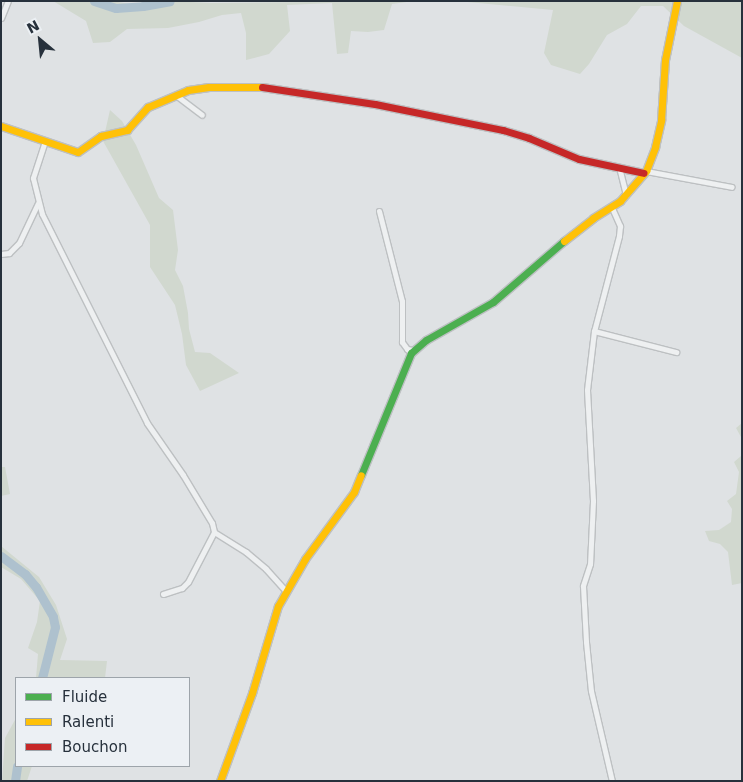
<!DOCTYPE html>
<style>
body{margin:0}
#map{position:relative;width:743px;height:782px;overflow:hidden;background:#dfe2e4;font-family:"DejaVu Sans",sans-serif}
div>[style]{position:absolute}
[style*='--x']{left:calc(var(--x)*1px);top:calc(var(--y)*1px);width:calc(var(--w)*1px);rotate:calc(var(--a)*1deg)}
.green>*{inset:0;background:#d1d8cf}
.river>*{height:9px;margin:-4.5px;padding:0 4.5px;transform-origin:4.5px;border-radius:4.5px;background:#aec1ce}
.roads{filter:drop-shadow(1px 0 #bdc0c2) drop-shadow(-1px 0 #bdc0c2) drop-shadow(0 1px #bdc0c2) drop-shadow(0 -1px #bdc0c2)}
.street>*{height:5px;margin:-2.5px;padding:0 2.5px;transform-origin:2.5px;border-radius:2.5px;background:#eef0f1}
.fast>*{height:7px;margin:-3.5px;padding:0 3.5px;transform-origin:3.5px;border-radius:3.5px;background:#4caf50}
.slow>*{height:7px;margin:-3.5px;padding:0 3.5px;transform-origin:3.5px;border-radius:3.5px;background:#ffc107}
.jam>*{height:7px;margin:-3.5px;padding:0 3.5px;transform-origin:3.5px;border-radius:3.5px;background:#c62828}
span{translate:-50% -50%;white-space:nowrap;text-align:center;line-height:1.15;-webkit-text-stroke:5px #ecf0f4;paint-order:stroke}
.frame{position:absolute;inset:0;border:2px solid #27313c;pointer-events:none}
.legend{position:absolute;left:15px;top:677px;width:175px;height:90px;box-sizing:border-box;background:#ecf0f4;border:1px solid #9da4aa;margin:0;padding:6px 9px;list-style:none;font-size:15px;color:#27313c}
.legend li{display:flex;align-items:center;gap:10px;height:25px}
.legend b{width:25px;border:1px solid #9da4aa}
.north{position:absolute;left:15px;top:15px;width:50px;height:50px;-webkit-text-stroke:4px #ecf0f4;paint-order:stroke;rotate:332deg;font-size:14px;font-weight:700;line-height:20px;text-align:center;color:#27313c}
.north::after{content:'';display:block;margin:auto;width:18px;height:22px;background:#27313c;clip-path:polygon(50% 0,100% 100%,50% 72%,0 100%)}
</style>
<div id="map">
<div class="green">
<div style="clip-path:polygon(53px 1px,111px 1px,143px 6px,170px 1px,211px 3px,414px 1px,392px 4px,384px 30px,368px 32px,351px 31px,348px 53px,337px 54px,332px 3px,287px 5px,290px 31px,269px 54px,246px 60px,246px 33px,241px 13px,222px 15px,199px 22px,168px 28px,127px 29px,110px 42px,93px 43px,86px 21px)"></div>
<div style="clip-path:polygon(457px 1px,742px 1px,742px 58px,684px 26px,663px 6px,641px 6px,627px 24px,607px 35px,589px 64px,580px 74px,551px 65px,544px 53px,553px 10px)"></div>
<div style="clip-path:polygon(110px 110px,122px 121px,136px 145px,159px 198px,173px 210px,178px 250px,175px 270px,183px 286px,188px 313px,189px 329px,195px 352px,210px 353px,239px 373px,200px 391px,186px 365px,182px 334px,175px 305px,150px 267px,150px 225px,103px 141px)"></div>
<div style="clip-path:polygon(742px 423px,742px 583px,732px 585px,728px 552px,720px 544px,709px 541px,705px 531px,719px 530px,731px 522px,732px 509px,727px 501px,736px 494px,739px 472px,734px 462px,741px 456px,741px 437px,736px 428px)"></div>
<div style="clip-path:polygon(1px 467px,5px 467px,10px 494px,1px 496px)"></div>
<div style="clip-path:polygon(1px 546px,39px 577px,56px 605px,67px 639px,60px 660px,107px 661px,105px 678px,36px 678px,38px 654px,28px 648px,37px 622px,40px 601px,21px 579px,1px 567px)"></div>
<div style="clip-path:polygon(16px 718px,16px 766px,32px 766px,27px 781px,2px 781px,5px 738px)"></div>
</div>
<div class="river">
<div style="--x:94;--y:1;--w:23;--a:18"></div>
<div style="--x:116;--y:8;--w:27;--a:-4"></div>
<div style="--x:143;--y:6;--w:27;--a:-10"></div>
<div style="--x:1;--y:556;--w:30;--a:37"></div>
<div style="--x:25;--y:574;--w:17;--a:50"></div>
<div style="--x:36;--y:587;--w:34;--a:60"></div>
<div style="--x:53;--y:617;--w:10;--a:79"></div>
<div style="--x:55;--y:627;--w:53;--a:104.3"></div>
<div style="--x:15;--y:781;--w:15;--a:-82"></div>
</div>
<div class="roads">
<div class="street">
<div style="--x:1;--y:18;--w:18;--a:-68"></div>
<div style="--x:177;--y:96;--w:31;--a:37"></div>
<div style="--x:45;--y:141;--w:39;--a:108"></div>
<div style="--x:33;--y:178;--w:37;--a:76"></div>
<div style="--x:42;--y:214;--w:234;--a:63.3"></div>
<div style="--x:147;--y:423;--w:63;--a:55.3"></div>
<div style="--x:183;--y:475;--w:56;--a:58.9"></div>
<div style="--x:212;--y:523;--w:9;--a:77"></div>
<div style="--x:214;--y:532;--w:38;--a:32"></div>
<div style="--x:246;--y:552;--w:26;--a:40"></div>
<div style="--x:266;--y:569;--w:30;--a:48"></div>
<div style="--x:619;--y:167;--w:29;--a:76"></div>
<div style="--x:646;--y:171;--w:87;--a:10.5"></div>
<div style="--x:612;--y:208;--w:20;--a:66"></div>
<div style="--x:620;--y:226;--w:10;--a:96"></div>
<div style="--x:619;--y:236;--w:98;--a:104.7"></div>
<div style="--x:594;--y:331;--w:59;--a:96.8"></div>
<div style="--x:587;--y:390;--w:111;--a:86.9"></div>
<div style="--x:593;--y:501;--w:63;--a:92.7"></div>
<div style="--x:590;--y:564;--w:23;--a:108"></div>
<div style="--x:583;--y:586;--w:56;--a:86.9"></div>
<div style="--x:586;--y:642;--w:49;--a:84.2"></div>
<div style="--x:591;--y:691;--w:92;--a:76.9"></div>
<div style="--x:379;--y:211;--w:93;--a:75.7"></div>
<div style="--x:402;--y:301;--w:41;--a:90"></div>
<div style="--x:402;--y:342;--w:9;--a:54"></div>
<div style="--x:407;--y:349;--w:6;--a:9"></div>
<div style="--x:1;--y:254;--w:8;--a:-7"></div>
<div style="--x:9;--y:253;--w:14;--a:-45"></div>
<div style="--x:19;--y:243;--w:44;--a:-64.6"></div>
<div style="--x:594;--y:331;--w:85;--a:14.4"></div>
<div style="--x:163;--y:594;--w:20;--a:-18"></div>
<div style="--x:182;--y:588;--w:8;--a:-45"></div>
<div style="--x:188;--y:582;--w:56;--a:-62.5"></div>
</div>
<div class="fast">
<div style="--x:361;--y:475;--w:132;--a:-67.7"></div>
<div style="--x:411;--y:353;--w:20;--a:-41"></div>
<div style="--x:426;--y:340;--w:77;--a:-29.6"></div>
<div style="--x:493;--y:302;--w:94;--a:-40.7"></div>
</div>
<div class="slow">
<div style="--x:1;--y:126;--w:81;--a:18.7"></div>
<div style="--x:78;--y:152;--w:28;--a:-35"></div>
<div style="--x:101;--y:136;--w:27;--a:-13"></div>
<div style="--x:127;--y:130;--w:31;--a:-48"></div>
<div style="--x:148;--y:107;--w:43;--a:-23"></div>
<div style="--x:188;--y:90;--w:21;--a:-8"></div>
<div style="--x:209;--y:87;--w:53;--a:0"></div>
<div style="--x:564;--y:241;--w:37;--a:-38"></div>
<div style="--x:593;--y:218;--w:32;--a:-32"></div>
<div style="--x:620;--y:201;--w:40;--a:-49"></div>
<div style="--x:646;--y:171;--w:26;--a:-69"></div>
<div style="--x:655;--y:147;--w:28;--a:-77"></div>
<div style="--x:661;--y:120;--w:60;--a:-86.2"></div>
<div style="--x:665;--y:60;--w:60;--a:-78.5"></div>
<div style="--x:220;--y:781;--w:94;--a:-70"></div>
<div style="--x:252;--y:693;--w:91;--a:-73.4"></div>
<div style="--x:278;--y:606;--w:54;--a:-60.1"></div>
<div style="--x:305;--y:559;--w:83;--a:-53.8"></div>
<div style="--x:354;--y:492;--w:18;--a:-68"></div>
</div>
<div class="jam">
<div style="--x:262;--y:87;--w:114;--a:8.6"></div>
<div style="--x:375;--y:104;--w:131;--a:11.5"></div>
<div style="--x:503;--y:130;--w:27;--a:17"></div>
<div style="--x:529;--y:138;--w:54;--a:22.8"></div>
<div style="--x:579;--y:159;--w:66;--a:12.2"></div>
</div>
</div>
<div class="frame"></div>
<ul class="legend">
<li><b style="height:6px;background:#4caf50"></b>Fluide</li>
<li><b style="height:6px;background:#ffc107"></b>Ralenti</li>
<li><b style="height:6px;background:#c62828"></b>Bouchon</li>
</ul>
<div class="north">N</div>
</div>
